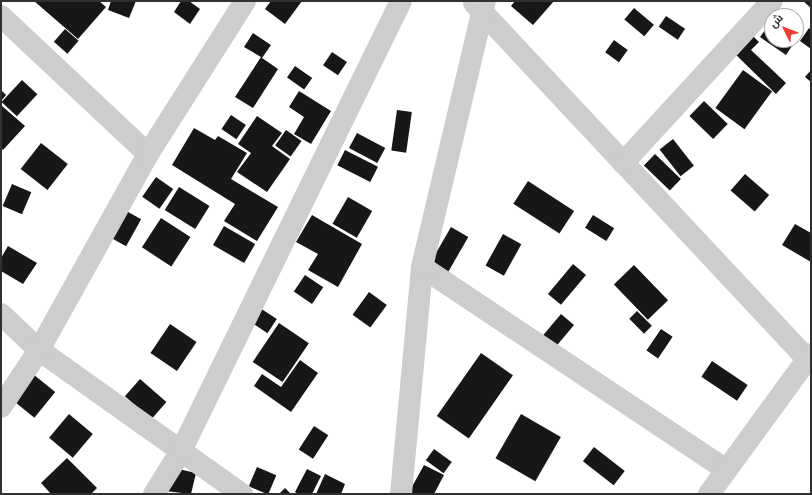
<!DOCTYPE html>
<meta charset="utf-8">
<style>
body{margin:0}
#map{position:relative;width:812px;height:495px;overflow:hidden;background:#fff;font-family:"Space Grotesk",Cairo,sans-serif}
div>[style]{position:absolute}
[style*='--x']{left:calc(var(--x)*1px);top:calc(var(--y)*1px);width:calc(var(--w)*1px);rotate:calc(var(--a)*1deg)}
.building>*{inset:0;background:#171717;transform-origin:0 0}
.street>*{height:22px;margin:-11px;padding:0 11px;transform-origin:11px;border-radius:11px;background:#cdcdcd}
span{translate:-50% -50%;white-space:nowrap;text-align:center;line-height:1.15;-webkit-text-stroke:4px #fff;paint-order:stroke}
.frame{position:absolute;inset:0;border:2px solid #303030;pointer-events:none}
.north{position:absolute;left:764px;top:8px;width:40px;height:40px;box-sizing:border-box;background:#fff;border:1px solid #acacac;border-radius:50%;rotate:313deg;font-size:11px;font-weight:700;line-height:16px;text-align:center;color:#303030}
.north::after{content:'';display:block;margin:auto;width:14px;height:18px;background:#e73d32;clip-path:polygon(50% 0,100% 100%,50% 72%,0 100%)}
</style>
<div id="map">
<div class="building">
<div style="clip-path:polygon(34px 1px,99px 1px,106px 7px,78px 39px)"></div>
<div style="clip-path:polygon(111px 1px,136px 1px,129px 18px,108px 10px)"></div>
<div style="clip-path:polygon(181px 1px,189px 1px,200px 9px,190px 24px,174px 12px)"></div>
<div style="clip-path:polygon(271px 1px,302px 1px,285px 24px,265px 9px)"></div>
<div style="clip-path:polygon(515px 1px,554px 1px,533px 25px,511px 6px)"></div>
<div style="clip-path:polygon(803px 1px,811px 1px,811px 8px)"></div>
<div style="left:634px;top:8px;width:26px;height:15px;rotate:40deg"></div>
<div style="left:666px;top:16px;width:23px;height:13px;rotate:34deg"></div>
<div style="clip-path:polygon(771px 22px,772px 40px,796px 40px,786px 55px,760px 37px)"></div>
<div style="clip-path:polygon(809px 28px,811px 30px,811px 49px,800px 41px)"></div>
<div style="left:65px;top:29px;width:18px;height:17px;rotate:41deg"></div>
<div style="clip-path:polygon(747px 30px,759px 42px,751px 50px,786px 83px,776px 94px,729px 48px)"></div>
<div style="clip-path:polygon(253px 33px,271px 45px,262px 58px,278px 69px,253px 108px,235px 97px,261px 57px,244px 47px)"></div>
<div style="left:614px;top:40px;width:17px;height:15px;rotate:36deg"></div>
<div style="left:332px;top:52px;width:18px;height:16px;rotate:34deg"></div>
<div style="left:295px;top:66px;width:21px;height:14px;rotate:35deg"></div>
<div style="left:743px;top:70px;width:36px;height:47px;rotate:36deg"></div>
<div style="clip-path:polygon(811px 70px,811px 82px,805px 77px)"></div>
<div style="left:22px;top:80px;width:21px;height:30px;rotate:43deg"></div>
<div style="clip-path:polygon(1px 90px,6px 95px,1px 101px)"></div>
<div style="clip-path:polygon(299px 91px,331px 111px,311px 144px,294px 134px,304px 117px,289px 107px)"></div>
<div style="left:704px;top:101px;width:33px;height:21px;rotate:44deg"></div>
<div style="clip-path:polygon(2px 106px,25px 126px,3px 150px,1px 148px)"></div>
<div style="left:397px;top:110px;width:15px;height:41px;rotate:8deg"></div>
<div style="left:231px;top:115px;width:18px;height:17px;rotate:34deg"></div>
<div style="clip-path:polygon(257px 116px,282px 133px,272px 146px,290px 159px,267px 192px,237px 172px,251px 153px,238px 144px)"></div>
<div style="clip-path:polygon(194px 128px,215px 140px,218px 136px,247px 153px,231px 179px,278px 207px,257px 241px,224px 221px,235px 204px,172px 165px)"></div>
<div style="left:286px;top:130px;width:19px;height:19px;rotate:35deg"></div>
<div style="left:357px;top:133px;width:32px;height:17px;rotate:28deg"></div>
<div style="left:673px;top:139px;width:34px;height:17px;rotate:52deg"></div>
<div style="left:41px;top:143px;width:34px;height:33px;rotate:38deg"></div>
<div style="left:345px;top:150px;width:37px;height:17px;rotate:27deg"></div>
<div style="left:655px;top:154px;width:36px;height:16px;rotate:44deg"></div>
<div style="left:745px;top:174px;width:32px;height:22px;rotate:41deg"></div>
<div style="left:156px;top:177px;width:21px;height:24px;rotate:35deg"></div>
<div style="left:528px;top:181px;width:55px;height:27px;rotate:33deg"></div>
<div style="left:12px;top:184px;width:21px;height:24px;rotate:23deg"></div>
<div style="left:179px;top:187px;width:36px;height:27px;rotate:32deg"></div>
<div style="left:348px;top:197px;width:28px;height:31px;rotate:30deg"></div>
<div style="left:121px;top:208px;width:23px;height:31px;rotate:29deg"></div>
<div style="clip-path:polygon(312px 215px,362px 244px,338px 287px,308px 270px,318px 254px,296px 242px)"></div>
<div style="left:593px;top:215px;width:25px;height:15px;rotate:32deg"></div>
<div style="left:161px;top:218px;width:35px;height:35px;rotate:33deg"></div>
<div style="clip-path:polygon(795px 224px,811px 233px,811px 262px,782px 245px)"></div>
<div style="left:224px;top:226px;width:36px;height:22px;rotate:30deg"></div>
<div style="left:451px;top:227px;width:20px;height:45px;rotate:30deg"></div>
<div style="left:503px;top:234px;width:21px;height:36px;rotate:29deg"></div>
<div style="clip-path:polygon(8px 246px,37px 263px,23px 284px,1px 271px,1px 258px)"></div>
<div style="left:573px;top:264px;width:17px;height:39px;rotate:40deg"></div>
<div style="left:634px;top:265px;width:49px;height:28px;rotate:46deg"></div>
<div style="left:305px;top:275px;width:22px;height:20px;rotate:34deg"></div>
<div style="left:369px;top:292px;width:22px;height:28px;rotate:36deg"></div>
<div style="left:260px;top:308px;width:20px;height:17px;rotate:33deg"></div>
<div style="left:637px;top:311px;width:21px;height:11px;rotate:45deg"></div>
<div style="left:561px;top:314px;width:17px;height:31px;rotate:40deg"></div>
<div style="left:279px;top:323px;width:36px;height:47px;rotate:34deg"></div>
<div style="left:170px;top:324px;width:32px;height:35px;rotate:34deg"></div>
<div style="left:661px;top:329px;width:14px;height:26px;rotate:34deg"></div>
<div style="left:481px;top:353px;width:39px;height:77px;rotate:35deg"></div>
<div style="clip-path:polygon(300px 360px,318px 373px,291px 412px,254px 386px,262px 374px,281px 387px)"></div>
<div style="left:712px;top:361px;width:43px;height:19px;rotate:34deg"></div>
<div style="left:28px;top:370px;width:35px;height:33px;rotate:39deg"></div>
<div style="left:140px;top:379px;width:35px;height:23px;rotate:41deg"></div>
<div style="left:69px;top:414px;width:31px;height:31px;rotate:40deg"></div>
<div style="left:521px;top:414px;width:46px;height:51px;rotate:30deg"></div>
<div style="left:314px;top:426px;width:17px;height:28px;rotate:33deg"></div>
<div style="left:594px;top:447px;width:39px;height:18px;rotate:38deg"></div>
<div style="left:434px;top:449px;width:22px;height:14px;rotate:36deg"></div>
<div style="clip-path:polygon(67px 458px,97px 488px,91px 494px,51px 494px,41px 483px)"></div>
<div style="clip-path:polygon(424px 465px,444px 475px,434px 494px,408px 494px)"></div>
<div style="clip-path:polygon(170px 467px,196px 473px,191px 494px,165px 491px)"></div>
<div style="left:257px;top:467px;width:21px;height:21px;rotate:23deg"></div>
<div style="clip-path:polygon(307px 469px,321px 476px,312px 494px,298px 494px,295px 492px)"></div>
<div style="clip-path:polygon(325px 474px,345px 484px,341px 494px,316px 494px)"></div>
<div style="clip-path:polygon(285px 488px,291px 494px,279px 494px)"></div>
</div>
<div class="street">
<div style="--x:474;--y:3;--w:493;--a:46.9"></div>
<div style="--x:1;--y:16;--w:202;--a:43.2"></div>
<div style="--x:623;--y:163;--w:220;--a:-47.4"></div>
<div style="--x:422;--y:267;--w:364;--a:33.7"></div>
<div style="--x:1;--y:314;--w:52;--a:43.5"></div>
<div style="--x:39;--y:350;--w:249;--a:35.4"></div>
<div style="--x:1;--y:407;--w:69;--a:-56.3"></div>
<div style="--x:39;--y:350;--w:224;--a:-60.9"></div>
<div style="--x:148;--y:154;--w:181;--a:-57.6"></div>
<div style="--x:154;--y:494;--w:51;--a:-57.9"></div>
<div style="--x:181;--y:451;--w:501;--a:-63.95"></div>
<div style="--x:401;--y:494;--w:228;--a:-84.7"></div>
<div style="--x:422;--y:267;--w:273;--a:-76.7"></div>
<div style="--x:709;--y:494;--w:173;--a:-53.9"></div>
</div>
<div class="frame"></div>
<div class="north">ش</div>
</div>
